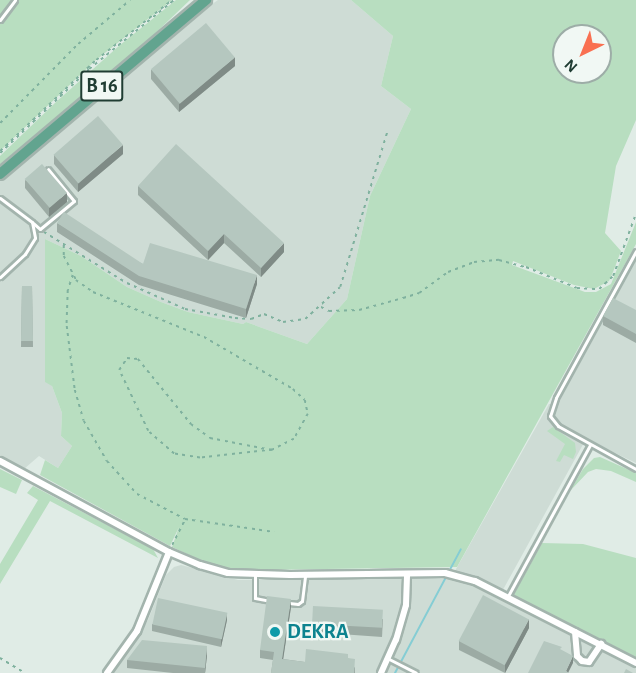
<!DOCTYPE html>
<style>
body{margin:0}
#map{position:relative;width:636px;height:673px;overflow:hidden;background:#e0ece6;font-family:"Alegreya Sans",sans-serif}
div>[style]{position:absolute}
[style*='--x']{left:calc(var(--x)*1px);top:calc(var(--y)*1px);width:calc(var(--w)*1px);rotate:calc(var(--a)*1deg)}
.built>*{inset:0;background:#cedcd5}
.green>*{inset:0;background:#b8dec0}
.stream>*{height:2px;margin:-1px;padding:0 1px;transform-origin:1px;border-radius:1px;background:#85cdd4}
.path>*{height:1.5px;margin-top:-0.75px;transform-origin:0;background:repeating-linear-gradient(90deg,#7fb19e 0 3px,transparent 0 7.5px)}
.roads{filter:drop-shadow(2px 0 #a3b4ad) drop-shadow(-2px 0 #a3b4ad) drop-shadow(0 2px #a3b4ad) drop-shadow(0 -2px #a3b4ad)}
.lane>*{height:3px;margin:-1.5px;padding:0 1.5px;transform-origin:1.5px;border-radius:1.5px;background:#fff}
.street>*{height:6px;margin:-3px;padding:0 3px;transform-origin:3px;border-radius:3px;background:#fff}
.primary>*{height:10px;margin:-5px;padding:0 5px;transform-origin:5px;border-radius:5px;background:#62a48f}
.wall>*{inset:0;background:#9caba4}
.shaded-wall>*{inset:0;background:#7f8b86}
.building>*{inset:0;background:#b5c7bf;transform-origin:0 0}
.dots>*{width:16px;height:16px;translate:-50% -50%;box-sizing:border-box;border:3px solid #f1f8f4;border-radius:50%}
span{translate:-50% -50%;white-space:nowrap;text-align:center;line-height:1.15;-webkit-text-stroke:4.5px #f1f8f4;paint-order:stroke}
.shield-label span{padding:2px 4px;background:#f1f8f4;border:2px solid;border-radius:4px;-webkit-text-stroke-width:0}
.shield-label{font-size:20px;color:#203d33;font-weight:700}
.culture-label{font-size:21px;color:#0d838f;font-weight:700}
.left{translate:0 -50%;text-align:left}
.north{position:absolute;left:552px;top:24px;width:60px;height:60px;box-sizing:border-box;background:#f1f8f4;border:2px solid #9dada7;border-radius:50%;rotate:223deg;font-size:16px;font-weight:700;line-height:24px;text-align:center;color:#203d33}
.north::after{content:'';display:block;margin:auto;width:21px;height:27px;background:#f97051;clip-path:polygon(50% 0,100% 100%,50% 72%,0 100%)}
</style>
<div id="map">
<div class="built">
<div style="clip-path:polygon(218px 0,351px 0,393px 36px,381px 86px,411px 109px,370px 196px,347px 299px,307px 344px,246px 322px,243px 324px,188px 312px,161px 302px,127px 287px,81px 256px,45px 239px,52px 386px,62px 413px,61px 436px,72px 446px,58px 468px,39px 456px,24px 469px,0 456px,0 181px,179px 27px)"></div>
<div style="clip-path:polygon(636px 261px,636px 463px,586px 439px,499px 597px,636px 664px,636px 673px,113px 673px,148px 620px,166px 575px,174px 567px,181px 565px,238px 580px,451px 578px,549px 404px,558px 404px)"></div>
</div>
<div class="green">
<div style="clip-path:polygon(0 0,172px 0,96px 60px,0 151px)"></div>
<div style="clip-path:polygon(176px 0,190px 0,123px 64px,0 164px,0 156px,56px 102px,120px 45px)"></div>
<div style="clip-path:polygon(evenodd,351px 0,636px 0,636px 120px,616px 166px,605px 233px,621px 251px,613px 272px,609px 281px,594px 289px,574px 285px,513px 261px,512px 265px,585px 292px,596px 292px,611px 284px,636px 222px,636px 244px,457px 567px,260px 570px,229px 568px,204px 562px,172px 547px,179px 527px,170px 546px,40px 475px,45px 460px,58px 468px,72px 446px,61px 436px,62px 413px,52px 386px,45px 382px,45px 239px,81px 256px,127px 287px,161px 302px,188px 312px,243px 324px,246px 322px,307px 344px,347px 299px,370px 196px,411px 109px,381px 86px,393px 36px,351px 0,564px 36px,600px 36px,600px 72px,564px 72px,564px 36px)"></div>
<div style="clip-path:polygon(553px 427px,575px 443px,576px 452px,573px 459px,564px 455px,560px 462px,556px 461px,565px 444px,547px 431px)"></div>
<div style="clip-path:polygon(600px 457px,636px 473px,636px 482px,611px 471px,596px 469px,588px 472px,570px 491px,583px 469px,594px 458px)"></div>
<div style="clip-path:polygon(0 469px,22px 480px,16px 494px,0 487px)"></div>
<div style="clip-path:polygon(33px 486px,153px 549px,158px 558px,50px 501px,0 584px,0 564px,38px 500px,27px 493px)"></div>
<div style="clip-path:polygon(542px 543px,583px 544px,636px 558px,636px 659px,513px 596px)"></div>
</div>
<div class="stream">
<div style="--x:395;--y:673;--w:140;--a:-62"></div>
</div>
<div class="path">
<div style="--x:0;--y:123;--w:111;--a:-45.4"></div>
<div style="--x:78;--y:44;--w:68;--a:-40.2"></div>
<div style="--x:0;--y:151;--w:132;--a:-43.5"></div>
<div style="--x:96;--y:60;--w:97;--a:-38.3"></div>
<div style="--x:0;--y:153;--w:122;--a:-43.3"></div>
<div style="--x:89;--y:69;--w:109;--a:-39.1"></div>
<div style="--x:44;--y:232;--w:97;--a:31.6"></div>
<div style="--x:127;--y:283;--w:64;--a:24.1"></div>
<div style="--x:185;--y:309;--w:51;--a:10.2"></div>
<div style="--x:235;--y:318;--w:16;--a:4"></div>
<div style="--x:251;--y:319;--w:14;--a:-21"></div>
<div style="--x:264;--y:314;--w:21;--a:23"></div>
<div style="--x:283;--y:322;--w:22;--a:-8"></div>
<div style="--x:305;--y:319;--w:47;--a:-42.4"></div>
<div style="--x:340;--y:287;--w:162;--a:-73.1"></div>
<div style="--x:64;--y:245;--w:11;--a:90"></div>
<div style="--x:64;--y:256;--w:27;--a:63"></div>
<div style="--x:76;--y:280;--w:21;--a:35"></div>
<div style="--x:93;--y:292;--w:120;--a:22.1"></div>
<div style="--x:204;--y:337;--w:103;--a:30.3"></div>
<div style="--x:293;--y:389;--w:16;--a:43"></div>
<div style="--x:305;--y:400;--w:14;--a:78"></div>
<div style="--x:308;--y:414;--w:29;--a:119"></div>
<div style="--x:294;--y:439;--w:25;--a:153"></div>
<div style="--x:272;--y:450;--w:72;--a:173.7"></div>
<div style="--x:200;--y:458;--w:26;--a:-171"></div>
<div style="--x:174;--y:454;--w:35;--a:-139"></div>
<div style="--x:148;--y:431;--w:68;--a:-115.4"></div>
<div style="--x:119;--y:370;--w:14;--a:-56"></div>
<div style="--x:127;--y:358;--w:11;--a:5"></div>
<div style="--x:138;--y:359;--w:84;--a:50.8"></div>
<div style="--x:191;--y:424;--w:24;--a:36"></div>
<div style="--x:210;--y:438;--w:63;--a:11"></div>
<div style="--x:73;--y:275;--w:16;--a:108"></div>
<div style="--x:68;--y:290;--w:36;--a:92"></div>
<div style="--x:67;--y:326;--w:64;--a:82.9"></div>
<div style="--x:75;--y:390;--w:32;--a:74"></div>
<div style="--x:84;--y:421;--w:46;--a:60.1"></div>
<div style="--x:107;--y:461;--w:45;--a:47.7"></div>
<div style="--x:137;--y:494;--w:54;--a:27.5"></div>
<div style="--x:321;--y:307;--w:9;--a:27"></div>
<div style="--x:329;--y:311;--w:30;--a:-2"></div>
<div style="--x:359;--y:310;--w:46;--a:-15.3"></div>
<div style="--x:403;--y:298;--w:17;--a:-17"></div>
<div style="--x:419;--y:293;--w:36;--a:-36"></div>
<div style="--x:448;--y:272;--w:28;--a:-21"></div>
<div style="--x:474;--y:262;--w:25;--a:-5"></div>
<div style="--x:499;--y:260;--w:28;--a:15"></div>
<div style="--x:526;--y:267;--w:55;--a:22.4"></div>
<div style="--x:577;--y:288;--w:22;--a:3"></div>
<div style="--x:599;--y:289;--w:19;--a:-43"></div>
<div style="--x:613;--y:276;--w:67;--a:-69.9"></div>
<div style="--x:172;--y:545;--w:29;--a:-63"></div>
<div style="--x:185;--y:519;--w:90;--a:8.3"></div>
<div style="--x:0;--y:658;--w:29;--a:31"></div>
</div>
<div class="roads">
<div class="lane">
<div style="--x:0;--y:20;--w:25;--a:-53"></div>
<div style="--x:0;--y:198;--w:40;--a:37"></div>
<div style="--x:32;--y:222;--w:16;--a:79"></div>
<div style="--x:35;--y:238;--w:19;--a:122"></div>
<div style="--x:25;--y:254;--w:34;--a:137"></div>
<div style="--x:33;--y:223;--w:9;--a:41"></div>
<div style="--x:40;--y:229;--w:44;--a:-39.5"></div>
<div style="--x:74;--y:201;--w:41;--a:-129.1"></div>
<div style="--x:636;--y:251;--w:167;--a:118.6"></div>
<div style="--x:556;--y:398;--w:19;--a:108"></div>
<div style="--x:550;--y:416;--w:13;--a:51"></div>
<div style="--x:558;--y:426;--w:89;--a:28.9"></div>
<div style="--x:255;--y:574;--w:24;--a:90"></div>
<div style="--x:255;--y:598;--w:15;--a:11"></div>
<div style="--x:508;--y:596;--w:172;--a:-61.5"></div>
<div style="--x:289;--y:603;--w:9;--a:6"></div>
<div style="--x:298;--y:604;--w:5;--a:-37"></div>
<div style="--x:302;--y:601;--w:25;--a:-83"></div>
<div style="--x:389;--y:659;--w:30;--a:27"></div>
</div>
<div class="street">
<div style="--x:0;--y:461;--w:192;--a:28.3"></div>
<div style="--x:169;--y:552;--w:34;--a:23"></div>
<div style="--x:200;--y:565;--w:29;--a:16"></div>
<div style="--x:228;--y:573;--w:62;--a:1.8"></div>
<div style="--x:290;--y:575;--w:155;--a:-0.7"></div>
<div style="--x:445;--y:573;--w:31;--a:15"></div>
<div style="--x:475;--y:581;--w:181;--a:27"></div>
<div style="--x:575;--y:632;--w:24;--a:85"></div>
<div style="--x:577;--y:656;--w:7;--a:45"></div>
<div style="--x:582;--y:661;--w:7;--a:8"></div>
<div style="--x:589;--y:662;--w:22;--a:-56"></div>
<div style="--x:107;--y:673;--w:52;--a:-54.5"></div>
<div style="--x:137;--y:631;--w:85;--a:-67.9"></div>
<div style="--x:381;--y:673;--w:36;--a:-66"></div>
<div style="--x:396;--y:640;--w:36;--a:-74"></div>
<div style="--x:406;--y:605;--w:31;--a:-88"></div>
</div>
<div class="primary">
<div style="--x:0;--y:174;--w:270;--a:-40.2"></div>
</div>
</div>
<div class="wall">
<div style="clip-path:polygon(235px 66px,179px 112px,151px 79px,151px 70px)"></div>
<div style="clip-path:polygon(123px 154px,78px 192px,54px 164px,54px 155px)"></div>
<div style="clip-path:polygon(25px 180px,67px 202px,49px 217px,25px 188px)"></div>
<div style="clip-path:polygon(138px 186px,284px 252px,261px 277px,224px 243px,208px 260px,138px 195px)"></div>
<div style="clip-path:polygon(57px 223px,143px 264px,257px 284px,246px 318px,139px 285px,57px 232px)"></div>
<div style="clip-path:polygon(22px 286px,32px 286px,33px 347px,21px 347px)"></div>
<div style="clip-path:polygon(636px 310px,636px 343px,603px 325px,603px 316px)"></div>
<div style="clip-path:polygon(291px 607px,283px 659px,305px 662px,348px 658px,355px 668px,355px 673px,271px 673px,273px 660px,260px 658px,260px 650px)"></div>
<div style="clip-path:polygon(383px 619px,382px 637px,312px 632px,312px 624px)"></div>
<div style="clip-path:polygon(227px 620px,221px 647px,152px 631px,152px 624px)"></div>
<div style="clip-path:polygon(529px 628px,505px 673px,459px 650px,459px 641px)"></div>
<div style="clip-path:polygon(207px 655px,205px 673px,173px 673px,127px 668px,127px 660px)"></div>
</div>
<div class="shaded-wall">
<div style="clip-path:polygon(235px 57px,235px 66px,179px 112px,179px 104px)"></div>
<div style="clip-path:polygon(123px 145px,123px 154px,78px 192px,78px 183px)"></div>
<div style="clip-path:polygon(67px 193px,67px 202px,49px 217px,49px 208px)"></div>
<div style="clip-path:polygon(224px 234px,224px 243px,208px 260px,208px 251px)"></div>
<div style="clip-path:polygon(284px 243px,284px 252px,261px 277px,261px 268px)"></div>
<div style="clip-path:polygon(257px 275px,257px 284px,246px 318px,246px 309px)"></div>
<div style="clip-path:polygon(291px 599px,291px 607px,282px 667px,282px 659px)"></div>
<div style="clip-path:polygon(227px 613px,227px 620px,221px 647px,221px 640px)"></div>
<div style="clip-path:polygon(529px 619px,529px 628px,505px 673px,505px 665px)"></div>
<div style="clip-path:polygon(207px 646px,207px 655px,205px 673px,205px 668px)"></div>
<div style="clip-path:polygon(573px 656px,573px 663px,568px 673px,566px 671px)"></div>
</div>
<div class="building">
<div style="left:206px;top:23px;width:45px;height:72px;rotate:50deg"></div>
<div style="left:98px;top:116px;width:38px;height:59px;rotate:49deg"></div>
<div style="clip-path:polygon(176px 144px,284px 243px,261px 268px,224px 234px,208px 251px,138px 186px)"></div>
<div style="left:42px;top:164px;width:38px;height:23px;rotate:49deg"></div>
<div style="clip-path:polygon(64px 212px,143px 264px,150px 243px,257px 275px,246px 309px,139px 276px,57px 223px)"></div>
<div style="clip-path:polygon(22px 286px,32px 286px,33px 341px,21px 341px)"></div>
<div style="clip-path:polygon(613px 298px,636px 310px,636px 334px,603px 316px)"></div>
<div style="left:483px;top:595px;width:52px;height:52px;rotate:28deg"></div>
<div style="clip-path:polygon(267px 596px,291px 599px,282px 659px,305px 662px,306px 649px,348px 654px,348px 658px,355px 659px,354px 673px,271px 673px,274px 652px,260px 650px)"></div>
<div style="left:158px;top:598px;width:71px;height:27px;rotate:12deg"></div>
<div style="left:313px;top:606px;width:70px;height:18px;rotate:3deg"></div>
<div style="clip-path:polygon(142px 640px,207px 646px,205px 668px,127px 660px)"></div>
<div style="clip-path:polygon(544px 641px,562px 647px,560px 649px,573px 656px,566px 671px,569px 673px,528px 673px)"></div>
<div style="clip-path:polygon(626px 669px,633px 673px,624px 673px)"></div>
</div>
<div class="dots">
<div style="left:275px;top:632px;background:#0f9aa8"></div>
</div>
<div class="shield-label">
<span style="left:102px;top:86px">B 16</span>
</div>
<div class="culture-label">
<span class="left" style="left:287px;top:632px">DEKRA</span>
</div>
<div class="north">N</div>
</div>
